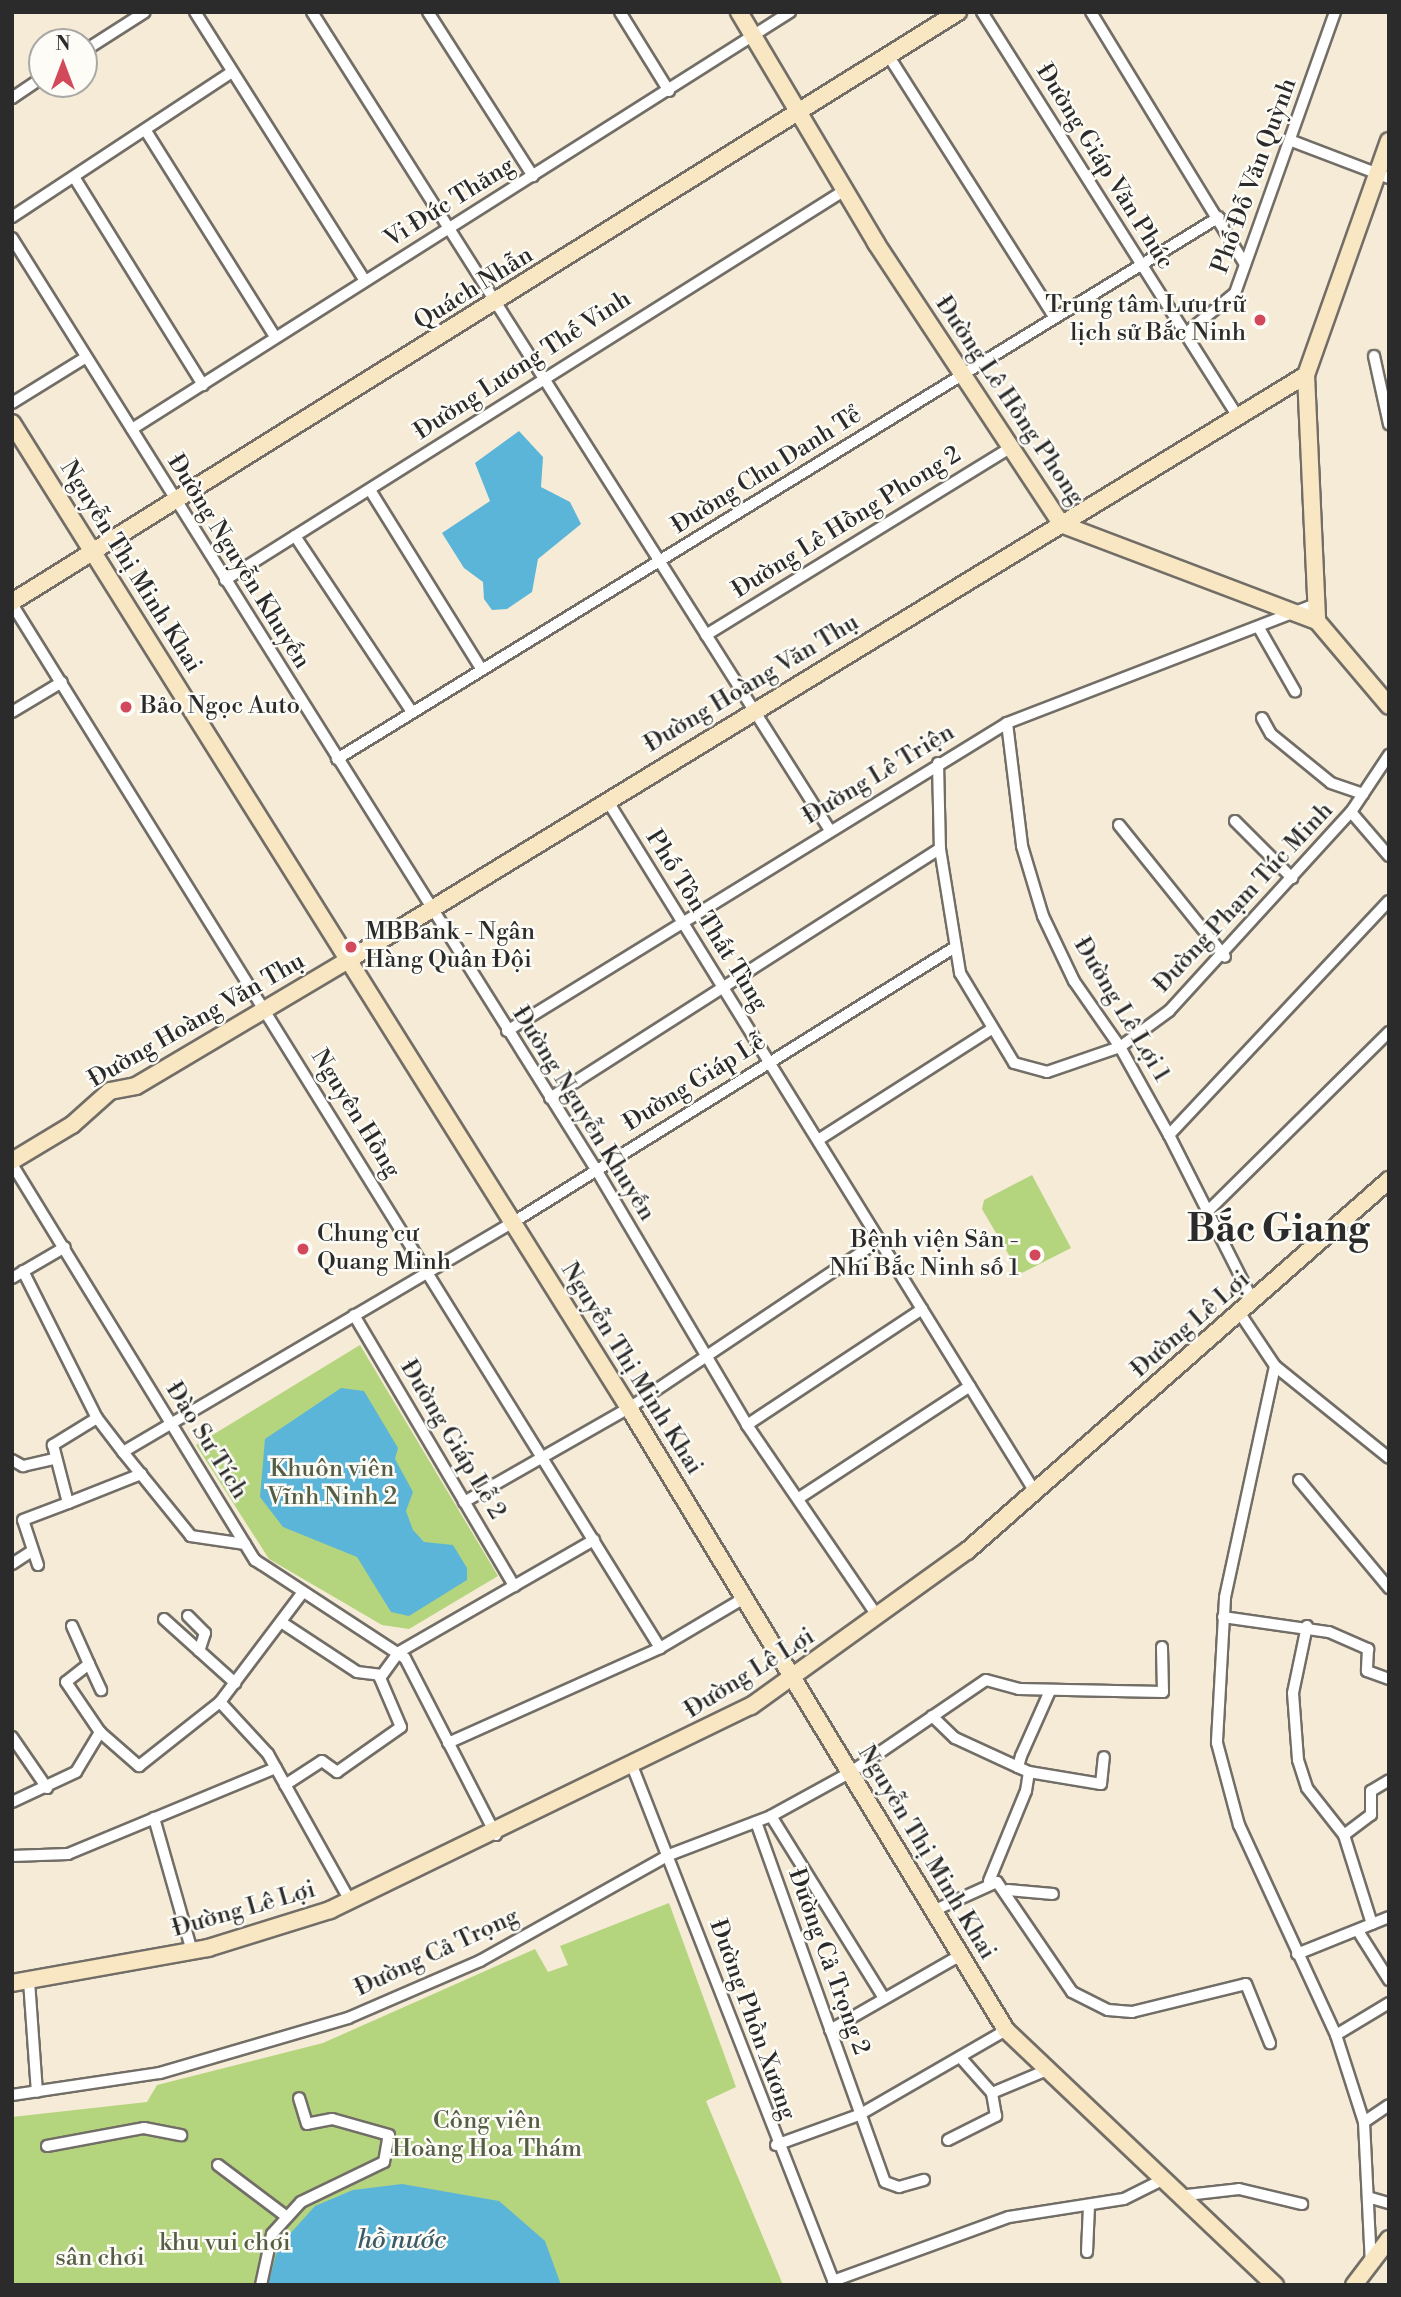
<!DOCTYPE html>
<meta charset="utf-8">
<style>
body{margin:0}
#map{position:relative;width:1401px;height:2297px;overflow:hidden;background:#f5ebd6;font-family:"Libre Bodoni",serif}
div>[style]{position:absolute}
[style*='--x']{left:calc(var(--x)*1px);top:calc(var(--y)*1px);width:calc(var(--w)*1px);rotate:calc(var(--a)*1deg)}
.green>*{inset:0;background:#b4d57d}
.water>*{inset:0;background:#5bb5d8}
.roads{filter:drop-shadow(2px 0 #726e67) drop-shadow(-2px 0 #726e67) drop-shadow(0 2px #726e67) drop-shadow(0 -2px #726e67)}
.street>*{height:10px;margin:-5px;padding:0 5px;transform-origin:5px;border-radius:5px;background:#fff}
.secondary>*{height:16px;margin:-8px;padding:0 8px;transform-origin:8px;border-radius:8px;background:#f9e7c3}
.dots>*{width:19px;height:19px;translate:-50% -50%;box-sizing:border-box;border:4px solid #fdfcf7;border-radius:50%}
span{translate:-50% -50%;white-space:nowrap;text-align:center;line-height:1.15;-webkit-text-stroke:5px #fdfcf7;paint-order:stroke}
.street-label{font-size:24px;color:#2b2b2b}
.poi-label{font-size:24px;color:#2b2b2b}
.right{translate:-100% -50%;text-align:right}
.left{translate:0 -50%;text-align:left}
.park-label{font-size:24px;color:#545e44}
.water-label{font-size:26px;color:#3c5b68;font-style:italic}
.town-label{font-size:38px;color:#2b2b2b;font-weight:700}
.frame{position:absolute;inset:0;border:14px solid #2b2b2b;pointer-events:none}
.north{position:absolute;left:28px;top:28px;width:70px;height:70px;box-sizing:border-box;background:#fdfcf7;border:2px solid #a9a8a5;border-radius:50%;rotate:0deg;font-size:19px;font-weight:700;line-height:28px;text-align:center;color:#2b2b2b}
.north::after{content:'';display:block;margin:auto;width:24px;height:32px;background:#d1495b;clip-path:polygon(50% 0,100% 100%,50% 72%,0 100%)}
</style>
<div id="map">
<div class="green">
<div style="clip-path:polygon(1032px 1175px,1071px 1248px,1020px 1274px,982px 1209px,984px 1200px)"></div>
<div style="clip-path:polygon(360px 1345px,498px 1576px,409px 1629px,382px 1625px,269px 1559px,196px 1445px)"></div>
<div style="clip-path:polygon(669px 1903px,736px 2087px,706px 2101px,783px 2285px,12px 2285px,12px 2117px,147px 2102px,157px 2085px,323px 2043px,535px 1949px,548px 1972px,568px 1965px,560px 1946px)"></div>
</div>
<div class="water">
<div style="clip-path:polygon(519px 431px,543px 457px,541px 487px,570px 502px,581px 524px,538px 559px,532px 592px,507px 609px,492px 610px,484px 599px,483px 582px,464px 568px,442px 533px,490px 501px,475px 463px)"></div>
<div style="clip-path:polygon(341px 1388px,364px 1391px,398px 1448px,395px 1459px,413px 1492px,406px 1511px,413px 1530px,424px 1542px,453px 1545px,467px 1568px,467px 1580px,409px 1616px,391px 1612px,357px 1557px,283px 1527px,260px 1497px,265px 1439px)"></div>
<div style="clip-path:polygon(402px 2184px,499px 2201px,545px 2241px,561px 2285px,268px 2285px,278px 2247px,315px 2206px,353px 2190px)"></div>
</div>
<div class="roads">
<div class="street">
<div style="--x:195;--y:12;--w:318;--a:57.7"></div>
<div style="--x:312;--y:12;--w:967;--a:57.67"></div>
<div style="--x:428;--y:12;--w:195;--a:57.4"></div>
<div style="--x:620;--y:12;--w:93;--a:58.2"></div>
<div style="--x:982;--y:12;--w:477;--a:57.7"></div>
<div style="--x:1091;--y:12;--w:295;--a:58.6"></div>
<div style="--x:84;--y:51;--w:72;--a:-32.6"></div>
<div style="--x:888;--y:55;--w:308;--a:57.6"></div>
<div style="--x:12;--y:98;--w:36;--a:-34"></div>
<div style="--x:146;--y:131;--w:243;--a:57.9"></div>
<div style="--x:1292;--y:141;--w:104;--a:20.9"></div>
<div style="--x:74;--y:177;--w:245;--a:58.2"></div>
<div style="--x:12;--y:217;--w:263;--a:-33.4"></div>
<div style="--x:12;--y:238;--w:1101;--a:57.91"></div>
<div style="--x:597;--y:1171;--w:295;--a:59.4"></div>
<div style="--x:747;--y:1425;--w:232;--a:55.7"></div>
<div style="--x:1185;--y:334;--w:65;--a:-39.4"></div>
<div style="--x:1235;--y:293;--w:298;--a:-70.4"></div>
<div style="--x:1374;--y:356;--w:70;--a:77.6"></div>
<div style="--x:12;--y:403;--w:86;--a:-31.7"></div>
<div style="--x:132;--y:429;--w:779;--a:-32.36"></div>
<div style="--x:370;--y:490;--w:210;--a:58.1"></div>
<div style="--x:295;--y:536;--w:211;--a:56.4"></div>
<div style="--x:225;--y:580;--w:732;--a:-32.17"></div>
<div style="--x:12;--y:604;--w:1229;--a:58.17"></div>
<div style="--x:1259;--y:628;--w:73;--a:60.3"></div>
<div style="--x:706;--y:635;--w:358;--a:-31.6"></div>
<div style="--x:12;--y:712;--w:58;--a:-31"></div>
<div style="--x:1262;--y:718;--w:18;--a:61"></div>
<div style="--x:1271;--y:734;--w:77;--a:39.2"></div>
<div style="--x:1331;--y:783;--w:34;--a:19"></div>
<div style="--x:1007;--y:723;--w:124;--a:83"></div>
<div style="--x:1022;--y:846;--w:73;--a:73.3"></div>
<div style="--x:1043;--y:916;--w:72;--a:64.5"></div>
<div style="--x:1074;--y:981;--w:80;--a:55.1"></div>
<div style="--x:1120;--y:1047;--w:101;--a:60.9"></div>
<div style="--x:1169;--y:1135;--w:186;--a:63.2"></div>
<div style="--x:337;--y:759;--w:1035;--a:-31.57"></div>
<div style="--x:938;--y:763;--w:86;--a:88.7"></div>
<div style="--x:940;--y:849;--w:126;--a:80.8"></div>
<div style="--x:960;--y:973;--w:105;--a:59"></div>
<div style="--x:1014;--y:1063;--w:34;--a:15"></div>
<div style="--x:1047;--y:1072;--w:77;--a:-18.9"></div>
<div style="--x:1120;--y:1047;--w:61;--a:-36.3"></div>
<div style="--x:1169;--y:1011;--w:270;--a:-47.6"></div>
<div style="--x:1351;--y:812;--w:69;--a:-56.3"></div>
<div style="--x:607;--y:800;--w:814;--a:58.26"></div>
<div style="--x:1351;--y:812;--w:58;--a:49.2"></div>
<div style="--x:1235;--y:821;--w:81;--a:45"></div>
<div style="--x:1119;--y:825;--w:169;--a:51.2"></div>
<div style="--x:507;--y:1031;--w:587;--a:-31.63"></div>
<div style="--x:1007;--y:723;--w:331;--a:-21.1"></div>
<div style="--x:550;--y:1098;--w:463;--a:-32.6"></div>
<div style="--x:1169;--y:1135;--w:321;--a:-46.8"></div>
<div style="--x:818;--y:1140;--w:204;--a:-32.6"></div>
<div style="--x:12;--y:1164;--w:465;--a:58.5"></div>
<div style="--x:255;--y:1560;--w:179;--a:33.2"></div>
<div style="--x:405;--y:1658;--w:199;--a:62.8"></div>
<div style="--x:1207;--y:1212;--w:256;--a:-44.7"></div>
<div style="--x:23;--y:1271;--w:165;--a:63.3"></div>
<div style="--x:97;--y:1418;--w:43;--a:52.6"></div>
<div style="--x:12;--y:1278;--w:61;--a:-30.3"></div>
<div style="--x:1239;--y:1312;--w:65;--a:56.3"></div>
<div style="--x:1275;--y:1366;--w:146;--a:38.9"></div>
<div style="--x:354;--y:1315;--w:315;--a:59.4"></div>
<div style="--x:1275;--y:1366;--w:237;--a:102.2"></div>
<div style="--x:1225;--y:1598;--w:145;--a:93.2"></div>
<div style="--x:1217;--y:1743;--w:85;--a:75"></div>
<div style="--x:1239;--y:1825;--w:231;--a:65.2"></div>
<div style="--x:1336;--y:2035;--w:91;--a:72.2"></div>
<div style="--x:1364;--y:2122;--w:142;--a:87.2"></div>
<div style="--x:97;--y:1418;--w:52;--a:148.5"></div>
<div style="--x:53;--y:1445;--w:60;--a:75.5"></div>
<div style="--x:68;--y:1503;--w:79;--a:-21.7"></div>
<div style="--x:747;--y:1425;--w:210;--a:-33.5"></div>
<div style="--x:12;--y:1460;--w:13;--a:29"></div>
<div style="--x:23;--y:1466;--w:31;--a:-13"></div>
<div style="--x:1299;--y:1480;--w:141;--a:50.2"></div>
<div style="--x:799;--y:1498;--w:204;--a:-33.2"></div>
<div style="--x:464;--y:1502;--w:190;--a:-29.7"></div>
<div style="--x:629;--y:1408;--w:302;--a:-33.8"></div>
<div style="--x:245;--y:1544;--w:55;--a:-171.6"></div>
<div style="--x:191;--y:1536;--w:108;--a:-129"></div>
<div style="--x:123;--y:1452;--w:451;--a:-30.5"></div>
<div style="--x:512;--y:1223;--w:518;--a:-31.91"></div>
<div style="--x:12;--y:1564;--w:24;--a:-33"></div>
<div style="--x:38;--y:1565;--w:47;--a:-108.4"></div>
<div style="--x:23;--y:1520;--w:48;--a:-20.7"></div>
<div style="--x:188;--y:1616;--w:24;--a:45"></div>
<div style="--x:205;--y:1633;--w:19;--a:108"></div>
<div style="--x:1223;--y:1617;--w:107;--a:8.1"></div>
<div style="--x:1329;--y:1632;--w:43;--a:23.6"></div>
<div style="--x:1368;--y:1649;--w:22;--a:93"></div>
<div style="--x:1367;--y:1671;--w:23;--a:20"></div>
<div style="--x:164;--y:1619;--w:96;--a:42"></div>
<div style="--x:281;--y:1622;--w:91;--a:33.3"></div>
<div style="--x:357;--y:1672;--w:23;--a:7"></div>
<div style="--x:72;--y:1626;--w:42;--a:65.9"></div>
<div style="--x:89;--y:1664;--w:29;--a:142"></div>
<div style="--x:66;--y:1682;--w:60;--a:55.8"></div>
<div style="--x:1307;--y:1626;--w:68;--a:101.8"></div>
<div style="--x:1293;--y:1693;--w:67;--a:85.7"></div>
<div style="--x:1298;--y:1760;--w:29;--a:72"></div>
<div style="--x:1307;--y:1788;--w:60;--a:51.8"></div>
<div style="--x:89;--y:1664;--w:29;--a:65"></div>
<div style="--x:220;--y:1702;--w:136;--a:-53"></div>
<div style="--x:932;--y:1716;--w:32;--a:44"></div>
<div style="--x:955;--y:1738;--w:69;--a:24.7"></div>
<div style="--x:12;--y:1737;--w:62;--a:55.5"></div>
<div style="--x:448;--y:1743;--w:232;--a:-24.1"></div>
<div style="--x:660;--y:1648;--w:100;--a:-30.7"></div>
<div style="--x:633;--y:1768;--w:555;--a:68.66"></div>
<div style="--x:1029;--y:1772;--w:73;--a:9.5"></div>
<div style="--x:1101;--y:1784;--w:27;--a:-84"></div>
<div style="--x:285;--y:1785;--w:44;--a:-33"></div>
<div style="--x:322;--y:1761;--w:19;--a:36"></div>
<div style="--x:337;--y:1772;--w:78;--a:-35.1"></div>
<div style="--x:401;--y:1727;--w:53;--a:-113.2"></div>
<div style="--x:380;--y:1678;--w:32;--a:-54"></div>
<div style="--x:399;--y:1652;--w:225;--a:-29.9"></div>
<div style="--x:12;--y:1802;--w:71;--a:-25.1"></div>
<div style="--x:76;--y:1772;--w:47;--a:-59"></div>
<div style="--x:100;--y:1732;--w:52;--a:41.1"></div>
<div style="--x:139;--y:1766;--w:103;--a:-38.3"></div>
<div style="--x:220;--y:1702;--w:71;--a:47.3"></div>
<div style="--x:268;--y:1754;--w:168;--a:60.8"></div>
<div style="--x:771;--y:1816;--w:214;--a:58.2"></div>
<div style="--x:154;--y:1818;--w:138;--a:74.1"></div>
<div style="--x:756;--y:1822;--w:382;--a:70.3"></div>
<div style="--x:885;--y:2182;--w:15;--a:20"></div>
<div style="--x:899;--y:2187;--w:26;--a:-16"></div>
<div style="--x:12;--y:1856;--w:56;--a:-2"></div>
<div style="--x:68;--y:1854;--w:225;--a:-22.5"></div>
<div style="--x:989;--y:1881;--w:97;--a:-67.7"></div>
<div style="--x:1026;--y:1791;--w:19;--a:-81"></div>
<div style="--x:1029;--y:1772;--w:12;--a:-156"></div>
<div style="--x:1018;--y:1767;--w:11;--a:-75"></div>
<div style="--x:1021;--y:1756;--w:71;--a:-66"></div>
<div style="--x:1008;--y:1890;--w:45;--a:5.1"></div>
<div style="--x:935;--y:1910;--w:68;--a:-24.3"></div>
<div style="--x:997;--y:1882;--w:133;--a:55.7"></div>
<div style="--x:1072;--y:1992;--w:40;--a:26.6"></div>
<div style="--x:1108;--y:2010;--w:24;--a:5"></div>
<div style="--x:1132;--y:2012;--w:117;--a:-13.8"></div>
<div style="--x:1246;--y:1984;--w:64;--a:67.9"></div>
<div style="--x:1372;--y:1924;--w:93;--a:-107.5"></div>
<div style="--x:1344;--y:1835;--w:34;--a:-37"></div>
<div style="--x:1371;--y:1815;--w:24;--a:-90"></div>
<div style="--x:1371;--y:1791;--w:21;--a:-31"></div>
<div style="--x:1358;--y:1931;--w:58;--a:57.7"></div>
<div style="--x:1297;--y:1954;--w:99;--a:-21.9"></div>
<div style="--x:29;--y:1981;--w:111;--a:85.9"></div>
<div style="--x:830;--y:2030;--w:151;--a:-29.8"></div>
<div style="--x:1336;--y:2035;--w:62;--a:-31.1"></div>
<div style="--x:992;--y:2093;--w:60;--a:-22.7"></div>
<div style="--x:12;--y:2095;--w:150;--a:-8.5"></div>
<div style="--x:160;--y:2073;--w:196;--a:-16.3"></div>
<div style="--x:348;--y:2018;--w:144;--a:-23.4"></div>
<div style="--x:480;--y:1961;--w:217;--a:-29.3"></div>
<div style="--x:669;--y:1855;--w:109;--a:-20.9"></div>
<div style="--x:771;--y:1816;--w:91;--a:-28.8"></div>
<div style="--x:851;--y:1772;--w:163;--a:-34.3"></div>
<div style="--x:986;--y:1680;--w:34;--a:15"></div>
<div style="--x:1019;--y:1689;--w:144;--a:1.2"></div>
<div style="--x:1163;--y:1692;--w:45;--a:-91.3"></div>
<div style="--x:1364;--y:2122;--w:30;--a:-34"></div>
<div style="--x:948;--y:2140;--w:54;--a:-26.6"></div>
<div style="--x:996;--y:2116;--w:23;--a:-100"></div>
<div style="--x:992;--y:2093;--w:48;--a:-131.6"></div>
<div style="--x:776;--y:2145;--w:88;--a:-19.9"></div>
<div style="--x:859;--y:2115;--w:170;--a:-30"></div>
<div style="--x:47;--y:2146;--w:99;--a:-10.5"></div>
<div style="--x:144;--y:2128;--w:38;--a:11"></div>
<div style="--x:218;--y:2165;--w:86;--a:37"></div>
<div style="--x:1178;--y:2196;--w:61;--a:-6.5"></div>
<div style="--x:1239;--y:2189;--w:65;--a:13.4"></div>
<div style="--x:1371;--y:2198;--w:19;--a:16"></div>
<div style="--x:1087;--y:2252;--w:46;--a:-87.5"></div>
<div style="--x:833;--y:2281;--w:187;--a:-20"></div>
<div style="--x:1009;--y:2217;--w:116;--a:-8.9"></div>
<div style="--x:1124;--y:2199;--w:42;--a:-26.6"></div>
<div style="--x:261;--y:2285;--w:52;--a:-77.8"></div>
<div style="--x:272;--y:2234;--w:43;--a:-47.8"></div>
<div style="--x:301;--y:2202;--w:92;--a:-25.7"></div>
<div style="--x:384;--y:2162;--w:27;--a:-80"></div>
<div style="--x:389;--y:2135;--w:59;--a:-164.3"></div>
<div style="--x:332;--y:2119;--w:25;--a:169"></div>
<div style="--x:307;--y:2124;--w:27;--a:-107"></div>
</div>
<div class="secondary">
<div style="--x:739;--y:12;--w:269;--a:59.3"></div>
<div style="--x:876;--y:243;--w:336;--a:56.6"></div>
<div style="--x:1061;--y:524;--w:274;--a:20.8"></div>
<div style="--x:1317;--y:621;--w:111;--a:49.7"></div>
<div style="--x:1306;--y:375;--w:246;--a:87.4"></div>
<div style="--x:12;--y:423;--w:1162;--a:57.94"></div>
<div style="--x:629;--y:1408;--w:727;--a:58.78"></div>
<div style="--x:1006;--y:2030;--w:371;--a:43.5"></div>
<div style="--x:12;--y:602;--w:1115;--a:-31.95"></div>
<div style="--x:12;--y:1161;--w:70;--a:-31"></div>
<div style="--x:72;--y:1125;--w:51;--a:-41.8"></div>
<div style="--x:110;--y:1091;--w:26;--a:-11"></div>
<div style="--x:136;--y:1086;--w:249;--a:-30.7"></div>
<div style="--x:350;--y:959;--w:1120;--a:-31.42"></div>
<div style="--x:1306;--y:375;--w:248;--a:-70.5"></div>
<div style="--x:12;--y:1983;--w:199;--a:-10.1"></div>
<div style="--x:208;--y:1948;--w:128;--a:-17.3"></div>
<div style="--x:330;--y:1910;--w:468;--a:-25.9"></div>
<div style="--x:751;--y:1706;--w:266;--a:-35.7"></div>
<div style="--x:967;--y:1551;--w:562;--a:-41.32"></div>
<div style="--x:1354;--y:2285;--w:58;--a:-52.7"></div>
</div>
</div>
<div class="dots">
<div style="left:1260px;top:320px;background:#d1495b"></div>
<div style="left:126px;top:707px;background:#d1495b"></div>
<div style="left:351px;top:947px;background:#d1495b"></div>
<div style="left:303px;top:1249px;background:#d1495b"></div>
<div style="left:1035px;top:1255px;background:#d1495b"></div>
</div>
<div class="street-label">
<span style="left:1104px;top:167px;rotate:58deg">Đường Giáp Văn Phúc</span>
<span style="left:1255px;top:176px;rotate:-70deg">Phố Đỗ Văn Quỳnh</span>
<span style="left:450px;top:203px;rotate:-32deg">Vi Đức Thăng</span>
<span style="left:474px;top:289px;rotate:-32deg">Quách Nhẫn</span>
<span style="left:523px;top:366px;rotate:-33deg">Đường Lương Thế Vinh</span>
<span style="left:1009px;top:401px;rotate:56deg">Đường Lê Hồng Phong</span>
<span style="left:767px;top:471px;rotate:-32deg">Đường Chu Danh Tể</span>
<span style="left:847px;top:523px;rotate:-32deg">Đường Lê Hồng Phong 2</span>
<span style="left:238px;top:562px;rotate:58deg">Đường Nguyễn Khuyến</span>
<span style="left:130px;top:567px;rotate:58deg">Nguyễn Thị Minh Khai</span>
<span style="left:752px;top:684px;rotate:-31deg">Đường Hoàng Văn Thụ</span>
<span style="left:879px;top:775px;rotate:-31deg">Đường Lê Triện</span>
<span style="left:1244px;top:898px;rotate:-47deg">Đường Phạm Túc Minh</span>
<span style="left:706px;top:921px;rotate:58deg">Phố Tôn Thất Tùng</span>
<span style="left:1121px;top:1010px;rotate:59deg">Đường Lê Lợi 1</span>
<span style="left:197px;top:1021px;rotate:-30deg">Đường Hoàng Văn Thụ</span>
<span style="left:695px;top:1083px;rotate:-32deg">Đường Giáp Lễ</span>
<span style="left:355px;top:1114px;rotate:58deg">Nguyên Hồng</span>
<span style="left:583px;top:1114px;rotate:58deg">Đường Nguyễn Khuyến</span>
<span style="left:1191px;top:1325px;rotate:-41deg">Đường Lê Lợi</span>
<span style="left:631px;top:1369px;rotate:58deg">Nguyễn Thị Minh Khai</span>
<span style="left:452px;top:1440px;rotate:59deg">Đường Giáp Lễ 2</span>
<span style="left:206px;top:1441px;rotate:58deg">Đào Sư Tích</span>
<span style="left:750px;top:1674px;rotate:-32deg">Đường Lê Lợi</span>
<span style="left:926px;top:1853px;rotate:59deg">Nguyễn Thị Minh Khai</span>
<span style="left:244px;top:1910px;rotate:-16deg">Đường Lê Lợi</span>
<span style="left:437px;top:1953px;rotate:-25deg">Đường Cả Trọng</span>
<span style="left:828px;top:1962px;rotate:70deg">Đường Cả Trọng 2</span>
<span style="left:752px;top:2020px;rotate:70deg">Đường Phồn Xương</span>
</div>
<div class="poi-label">
<span class="right" style="left:1246px;top:320px">Trung tâm Lưu trữ<br>lịch sử Bắc Ninh</span>
<span class="left" style="left:140px;top:707px">Bảo Ngọc Auto</span>
<span class="left" style="left:365px;top:947px">MBBank - Ngân<br>Hàng Quân Đội</span>
<span class="left" style="left:317px;top:1249px">Chung cư<br>Quang Minh</span>
<span class="right" style="left:1019px;top:1255px">Bệnh viện Sản -<br>Nhi Bắc Ninh số 1</span>
</div>
<div class="park-label">
<span style="left:332px;top:1484px">Khuôn viên<br>Vĩnh Ninh 2</span>
<span style="left:487px;top:2136px">Công viên<br>Hoàng Hoa Thám</span>
<span style="left:225px;top:2244px">khu vui chơi</span>
<span style="left:100px;top:2259px">sân chơi</span>
</div>
<div class="water-label">
<span style="left:402px;top:2241px">hồ nước</span>
</div>
<div class="town-label">
<span style="left:1278px;top:1230px">Bắc Giang</span>
</div>
<div class="frame"></div>
<div class="north">N</div>
</div>
